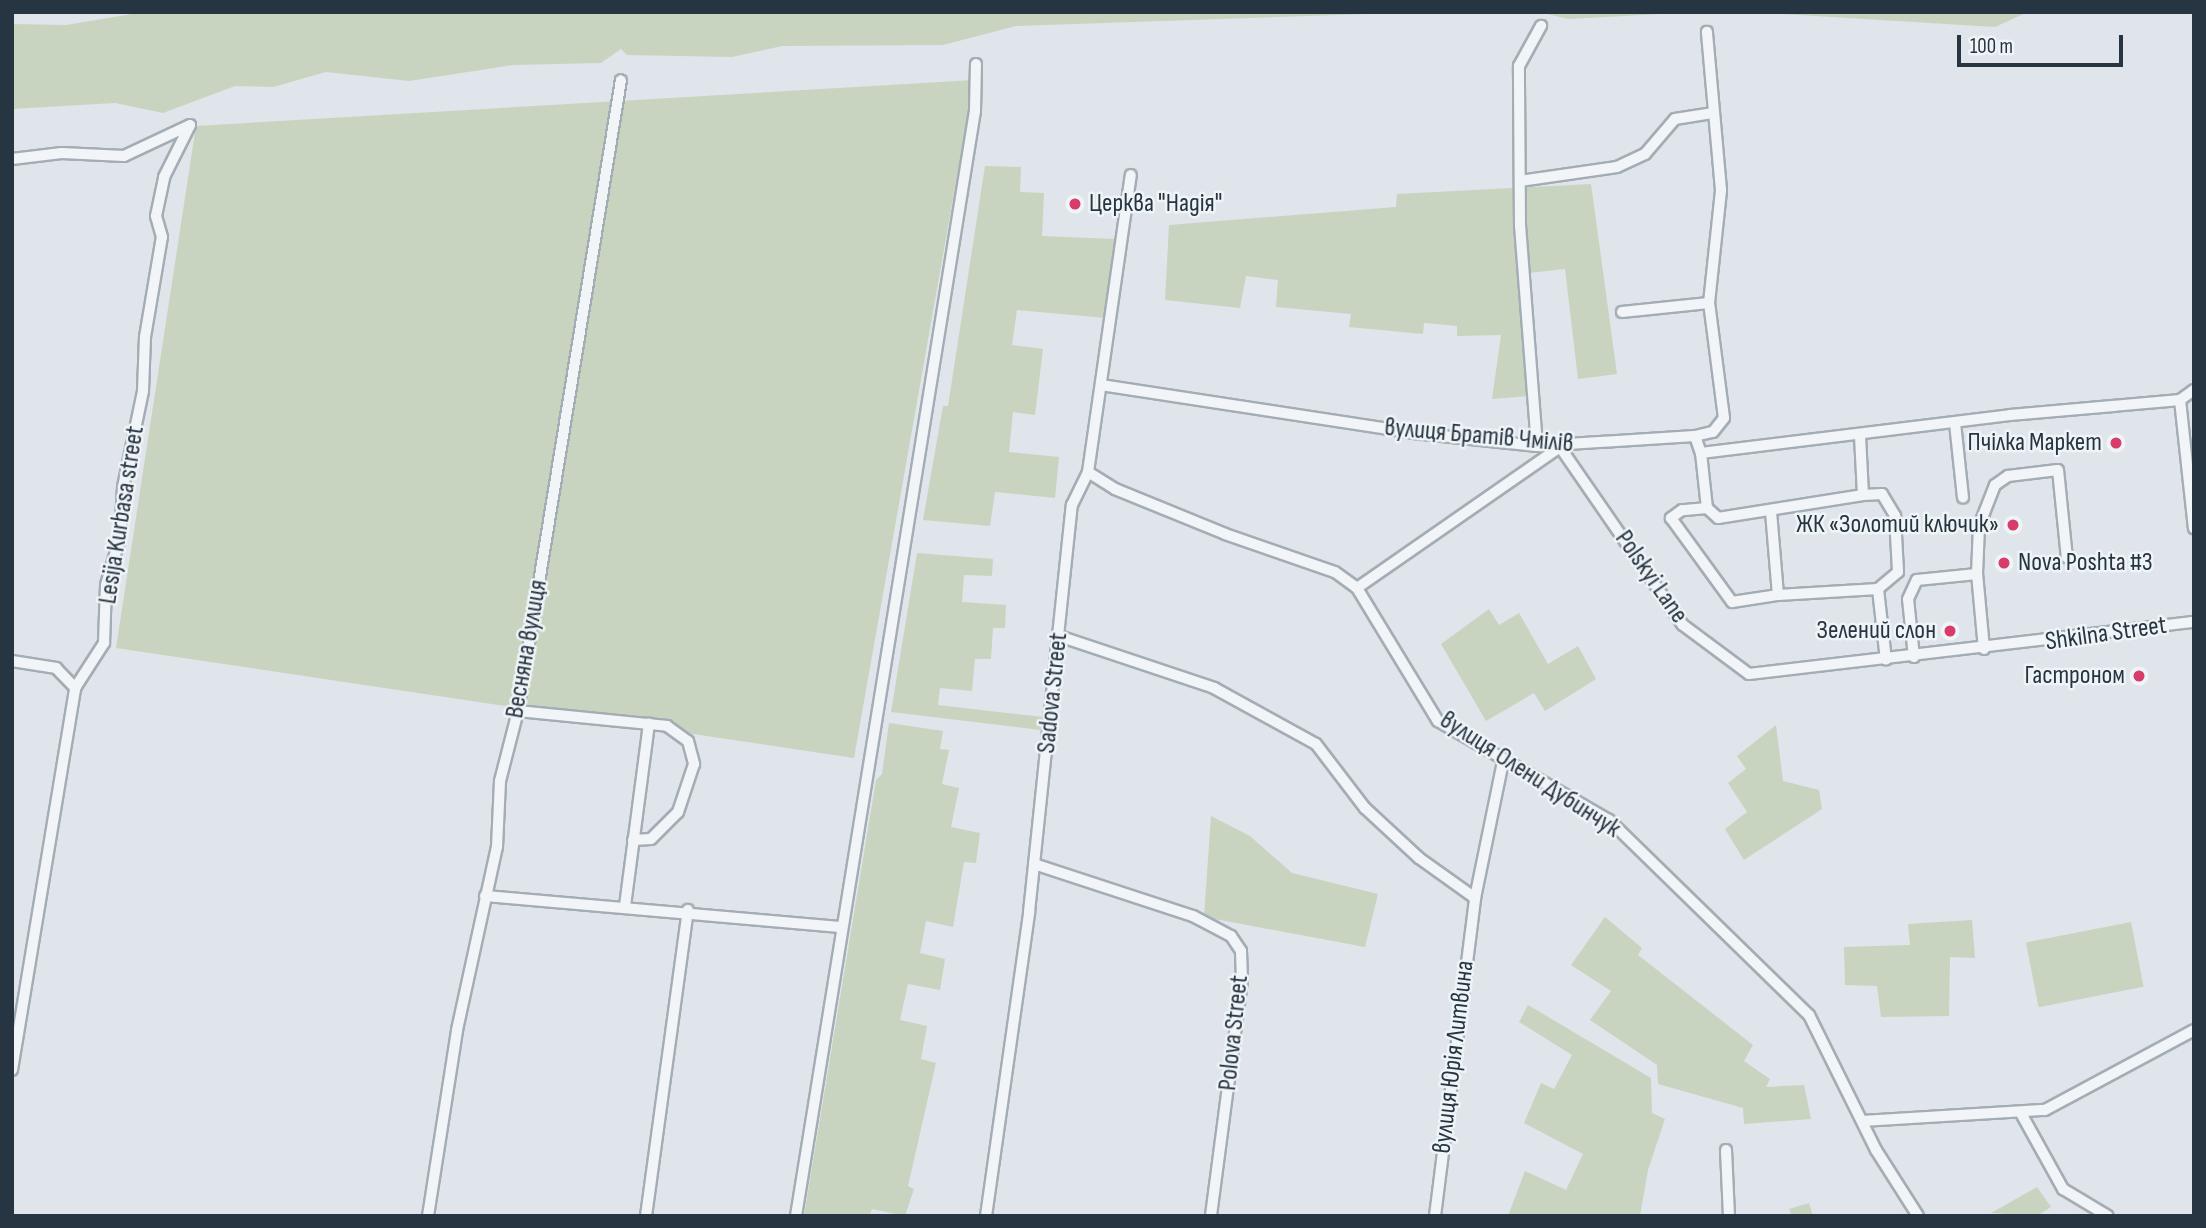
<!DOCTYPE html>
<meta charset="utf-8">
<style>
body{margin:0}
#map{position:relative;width:2206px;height:1228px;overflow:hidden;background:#dfe5ea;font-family:"Sofia Sans Condensed",sans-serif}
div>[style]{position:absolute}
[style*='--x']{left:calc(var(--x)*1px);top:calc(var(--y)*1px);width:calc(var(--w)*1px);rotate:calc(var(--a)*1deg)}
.green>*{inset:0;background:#c8d4c0;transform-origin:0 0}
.roads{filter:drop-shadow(2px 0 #a4adb4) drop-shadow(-2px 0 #a4adb4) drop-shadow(0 2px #a4adb4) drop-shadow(0 -2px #a4adb4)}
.street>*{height:10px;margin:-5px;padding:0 5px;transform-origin:5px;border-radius:5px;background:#f2f5f8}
.dots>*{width:19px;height:19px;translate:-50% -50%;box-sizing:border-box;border:4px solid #eff4f7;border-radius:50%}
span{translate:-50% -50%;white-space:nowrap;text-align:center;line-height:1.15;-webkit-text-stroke:5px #eff4f7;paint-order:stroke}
.poi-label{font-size:26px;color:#273542}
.left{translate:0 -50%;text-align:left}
.right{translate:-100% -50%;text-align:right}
.street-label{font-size:26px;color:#273542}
.frame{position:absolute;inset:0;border:14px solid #273542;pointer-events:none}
.scale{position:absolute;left:1957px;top:35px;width:166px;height:32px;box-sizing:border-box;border:4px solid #273542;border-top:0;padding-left:9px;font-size:21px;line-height:24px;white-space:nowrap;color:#273542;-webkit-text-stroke:5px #eff4f7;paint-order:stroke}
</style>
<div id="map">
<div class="green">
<div style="clip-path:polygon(144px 12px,1699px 12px,1568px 19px,1539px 12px,1398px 13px,1016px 26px,943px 45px,782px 46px,732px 57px,627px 55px,621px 49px,601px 63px,513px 65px,409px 81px,326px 72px,273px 87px,235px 86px,163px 113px,115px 103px,12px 109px,12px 24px,66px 25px)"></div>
<div style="clip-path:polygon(1750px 12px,2028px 12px,1995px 27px)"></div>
<div style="clip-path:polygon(974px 80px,854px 758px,116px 648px,196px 126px)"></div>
<div style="clip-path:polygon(985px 166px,1021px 167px,1020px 192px,1044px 193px,1042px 236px,1115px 239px,1105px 318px,1017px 310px,1012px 345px,1043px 349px,1035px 415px,1013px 412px,1009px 452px,1059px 457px,1055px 498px,995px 492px,990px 526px,923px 520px,943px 406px,948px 406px)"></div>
<div style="clip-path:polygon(1591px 184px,1617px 374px,1578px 379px,1565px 269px,1529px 273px,1540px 395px,1492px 399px,1501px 335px,1457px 336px,1457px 326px,1424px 323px,1423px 334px,1349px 327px,1351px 314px,1276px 307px,1278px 280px,1246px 276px,1240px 308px,1165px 300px,1169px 225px,1396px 207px,1397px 194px)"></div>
<div style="clip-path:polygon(917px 553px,993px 559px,992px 576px,964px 575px,962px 602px,1006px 605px,1005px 628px,993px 628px,991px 659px,975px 659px,972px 691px,940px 688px,938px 705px,1043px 717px,1041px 730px,891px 712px)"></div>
<div style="clip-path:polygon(1489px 609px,1499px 625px,1519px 613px,1548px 664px,1578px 646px,1596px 679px,1545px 711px,1534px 693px,1486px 721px,1441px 644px)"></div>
<div style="clip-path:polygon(889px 723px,943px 731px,940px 749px,949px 750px,942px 784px,959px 788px,951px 827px,980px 833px,976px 863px,964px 862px,953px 927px,926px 921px,920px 953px,945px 959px,940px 990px,908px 984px,900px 1020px,927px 1026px,921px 1059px,936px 1063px,908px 1186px,914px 1189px,905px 1216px,872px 1209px,869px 1216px,804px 1216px,876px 780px,882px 774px)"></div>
<div style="clip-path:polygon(1776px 725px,1783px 781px,1819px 790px,1822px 809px,1744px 860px,1725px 829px,1747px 812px,1728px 783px,1746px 769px,1737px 756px)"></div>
<div style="clip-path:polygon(1211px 816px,1250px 836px,1292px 873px,1378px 894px,1365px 947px,1204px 917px)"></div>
<div style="clip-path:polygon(1605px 917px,1642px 948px,1638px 955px,1753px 1045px,1744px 1061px,1770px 1079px,1766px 1087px,1804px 1085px,1811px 1119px,1744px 1124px,1743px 1108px,1658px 1084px,1657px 1065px,1590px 1020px,1611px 991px,1571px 965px)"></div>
<div style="clip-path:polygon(1972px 920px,1975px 958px,1950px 957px,1949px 1016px,1881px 1017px,1877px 986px,1845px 985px,1844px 947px,1910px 945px,1908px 924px)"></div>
<div style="left:2131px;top:922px;width:66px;height:107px;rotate:79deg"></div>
<div style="clip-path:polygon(1528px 1005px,1651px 1078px,1652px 1113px,1665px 1119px,1648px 1170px,1640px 1216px,1508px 1216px,1525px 1171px,1566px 1190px,1583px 1154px,1524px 1123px,1541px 1083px,1554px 1089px,1572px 1055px,1519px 1022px)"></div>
<div style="clip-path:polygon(2037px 1187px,2051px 1207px,2037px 1216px,1991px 1213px)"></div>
<div style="clip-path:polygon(1809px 1203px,1813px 1216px,1792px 1216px,1789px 1209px)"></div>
</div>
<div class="roads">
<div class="street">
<div style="--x:12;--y:159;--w:50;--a:-6.8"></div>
<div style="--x:62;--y:153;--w:62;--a:2.8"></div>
<div style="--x:124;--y:156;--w:73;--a:-25.2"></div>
<div style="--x:1520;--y:181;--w:98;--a:-8.2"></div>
<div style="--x:1617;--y:167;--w:31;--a:-25"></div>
<div style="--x:1645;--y:154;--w:46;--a:-49.4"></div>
<div style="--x:1675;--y:119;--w:39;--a:-9"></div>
<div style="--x:1622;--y:312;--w:87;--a:-5.9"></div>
<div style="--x:1101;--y:385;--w:316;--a:8.7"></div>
<div style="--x:1413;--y:433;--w:125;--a:6"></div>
<div style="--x:1537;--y:446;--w:158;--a:-3.6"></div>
<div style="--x:1695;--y:436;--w:18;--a:71"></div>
<div style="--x:1701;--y:453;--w:311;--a:-7"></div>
<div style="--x:2010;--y:415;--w:171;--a:-5"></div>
<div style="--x:2180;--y:400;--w:129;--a:83.8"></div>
<div style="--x:2180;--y:400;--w:17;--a:-36"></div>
<div style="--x:1955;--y:423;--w:75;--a:83.9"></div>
<div style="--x:1695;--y:436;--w:18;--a:-13"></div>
<div style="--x:1713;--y:432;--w:18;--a:-52"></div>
<div style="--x:1724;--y:418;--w:116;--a:-97.4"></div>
<div style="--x:1709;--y:303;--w:114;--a:-83.9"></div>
<div style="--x:1721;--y:190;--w:159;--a:-95.1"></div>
<div style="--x:1537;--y:446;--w:221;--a:-94.4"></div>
<div style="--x:1520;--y:226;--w:160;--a:-90.4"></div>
<div style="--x:1519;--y:66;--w:46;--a:-61.2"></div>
<div style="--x:1701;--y:453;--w:55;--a:83.8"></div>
<div style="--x:1707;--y:508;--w:15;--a:42"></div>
<div style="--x:1718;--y:518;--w:147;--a:-9"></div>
<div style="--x:1863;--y:495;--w:60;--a:-92.9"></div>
<div style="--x:1088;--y:472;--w:32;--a:32"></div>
<div style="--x:1115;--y:489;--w:119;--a:22.2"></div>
<div style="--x:1225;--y:534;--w:116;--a:19.1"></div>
<div style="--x:1335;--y:572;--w:27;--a:36"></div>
<div style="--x:1357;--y:588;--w:156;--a:58.7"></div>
<div style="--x:1438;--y:721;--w:198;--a:30.1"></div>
<div style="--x:1609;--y:820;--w:279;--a:44.3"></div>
<div style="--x:1809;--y:1015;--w:151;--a:63.6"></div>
<div style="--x:1876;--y:1150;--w:78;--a:57.5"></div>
<div style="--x:1863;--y:495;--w:19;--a:-3"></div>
<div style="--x:1882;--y:494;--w:26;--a:59"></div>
<div style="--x:1895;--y:516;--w:56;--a:86.9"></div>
<div style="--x:1898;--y:572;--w:26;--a:140"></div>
<div style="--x:1707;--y:508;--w:25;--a:175"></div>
<div style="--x:1682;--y:510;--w:14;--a:144"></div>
<div style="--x:1671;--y:518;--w:104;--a:54"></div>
<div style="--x:1732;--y:602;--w:47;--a:-8.7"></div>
<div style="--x:1778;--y:595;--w:84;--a:-94.8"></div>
<div style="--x:1357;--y:588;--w:247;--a:-34.8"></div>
<div style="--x:1560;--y:447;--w:216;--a:55.4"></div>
<div style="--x:1683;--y:625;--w:82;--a:36.6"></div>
<div style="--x:1749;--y:674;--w:448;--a:-6.7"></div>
<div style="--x:1778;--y:595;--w:100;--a:-3.4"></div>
<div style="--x:1878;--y:589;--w:71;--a:83.6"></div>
<div style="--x:1059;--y:636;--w:163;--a:18.5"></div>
<div style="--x:1214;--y:688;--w:116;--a:28.8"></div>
<div style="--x:1316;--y:744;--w:81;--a:52.6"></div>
<div style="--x:1365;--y:808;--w:74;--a:42.8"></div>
<div style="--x:1419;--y:858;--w:69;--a:35.5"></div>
<div style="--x:1984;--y:649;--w:75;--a:-95.3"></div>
<div style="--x:1977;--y:574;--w:48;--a:-87.6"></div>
<div style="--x:1979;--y:526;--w:44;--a:-68.7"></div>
<div style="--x:1995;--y:485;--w:16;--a:-35"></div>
<div style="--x:2008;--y:476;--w:50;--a:-6.8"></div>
<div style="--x:2058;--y:470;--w:88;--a:84.2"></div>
<div style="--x:1914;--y:657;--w:58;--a:-95.9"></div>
<div style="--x:1908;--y:599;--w:21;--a:-65"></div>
<div style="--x:1917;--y:580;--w:60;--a:-5.7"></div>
<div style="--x:12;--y:661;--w:45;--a:9"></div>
<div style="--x:56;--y:668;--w:28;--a:46"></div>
<div style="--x:518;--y:711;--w:150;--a:5.7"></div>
<div style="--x:667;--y:726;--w:26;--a:36"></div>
<div style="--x:688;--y:741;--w:24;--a:75"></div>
<div style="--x:694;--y:764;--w:51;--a:108.4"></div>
<div style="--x:678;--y:812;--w:38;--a:135"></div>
<div style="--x:651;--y:839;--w:18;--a:177"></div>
<div style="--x:1034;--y:864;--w:167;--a:18.1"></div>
<div style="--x:1193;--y:916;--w:43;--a:27.8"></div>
<div style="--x:1231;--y:936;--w:18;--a:56"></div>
<div style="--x:1241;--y:951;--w:29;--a:88"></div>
<div style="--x:1242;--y:980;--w:238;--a:97.5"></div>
<div style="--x:485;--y:896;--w:357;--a:5"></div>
<div style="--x:625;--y:906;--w:184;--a:-82.5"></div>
<div style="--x:12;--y:1070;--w:387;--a:-80.6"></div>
<div style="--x:75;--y:688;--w:54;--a:-57.2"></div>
<div style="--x:104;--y:643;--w:58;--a:-88"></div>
<div style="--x:106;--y:585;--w:49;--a:-73.4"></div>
<div style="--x:120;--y:538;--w:51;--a:-86.6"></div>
<div style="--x:123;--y:487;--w:98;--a:-78.2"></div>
<div style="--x:143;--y:391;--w:54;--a:-87.9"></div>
<div style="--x:145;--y:337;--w:101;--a:-80.4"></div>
<div style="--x:162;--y:237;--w:22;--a:-106"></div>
<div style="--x:156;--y:216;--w:40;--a:-78"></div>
<div style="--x:164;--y:177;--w:58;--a:-63.4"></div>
<div style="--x:2022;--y:1115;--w:85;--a:61"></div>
<div style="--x:2063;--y:1189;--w:52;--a:31"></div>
<div style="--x:1863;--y:1121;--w:182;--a:-3.5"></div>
<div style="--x:2045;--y:1110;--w:169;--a:-28.2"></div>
<div style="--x:1726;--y:1150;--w:66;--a:87.4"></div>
<div style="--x:428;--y:1216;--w:188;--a:-81.1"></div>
<div style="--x:457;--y:1030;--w:187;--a:-77.7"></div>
<div style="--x:497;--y:847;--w:66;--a:-87.4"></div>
<div style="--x:500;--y:781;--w:72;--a:-75.6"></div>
<div style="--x:518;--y:711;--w:639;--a:-80.73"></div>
<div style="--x:646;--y:1216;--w:309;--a:-82.2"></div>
<div style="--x:796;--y:1216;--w:1119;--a:-80.8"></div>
<div style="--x:975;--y:111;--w:47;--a:-88.8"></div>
<div style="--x:986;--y:1216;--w:307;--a:-81.9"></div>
<div style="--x:1029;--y:912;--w:409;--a:-84"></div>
<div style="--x:1072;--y:505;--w:37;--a:-64"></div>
<div style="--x:1088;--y:472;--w:300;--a:-81.8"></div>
<div style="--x:1435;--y:1216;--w:321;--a:-82.8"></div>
<div style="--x:1475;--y:898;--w:139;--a:-78.4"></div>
</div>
</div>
<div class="dots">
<div style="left:1075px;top:204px;background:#d73c6b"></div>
<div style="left:2116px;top:443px;background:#d73c6b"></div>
<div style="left:2013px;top:525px;background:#d73c6b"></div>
<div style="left:2004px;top:563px;background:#d73c6b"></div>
<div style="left:1950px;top:631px;background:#d73c6b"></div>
<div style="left:2139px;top:676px;background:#d73c6b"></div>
</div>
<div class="poi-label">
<span class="left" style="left:1089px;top:204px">Церква "Надія"</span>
<span class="right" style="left:2102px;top:443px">Пчілка Маркет</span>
<span class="right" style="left:1999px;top:525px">ЖК «Золотий ключик»</span>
<span class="left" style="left:2018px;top:563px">Nova Poshta #3</span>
<span class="right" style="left:1936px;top:631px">Зелений слон</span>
<span class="right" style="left:2125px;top:676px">Гастроном</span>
</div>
<div class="street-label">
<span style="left:1479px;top:436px;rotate:5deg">вулиця Братів Чмілів</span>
<span style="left:122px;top:515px;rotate:-81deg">Lesija Kurbasa street</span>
<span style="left:1651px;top:577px;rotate:55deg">Polskyi Lane</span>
<span style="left:2106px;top:634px;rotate:-8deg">Shkilna Street</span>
<span style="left:527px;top:649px;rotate:-80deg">Весняна вулиця</span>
<span style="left:1053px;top:693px;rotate:-84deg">Sadova Street</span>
<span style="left:1530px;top:775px;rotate:33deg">вулиця Олени Дубинчук</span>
<span style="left:1234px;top:1033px;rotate:-84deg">Polova Street</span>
<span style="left:1454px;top:1057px;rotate:-83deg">вулиця Юрія Литвина</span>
</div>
<div class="frame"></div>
<div class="scale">100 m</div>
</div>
